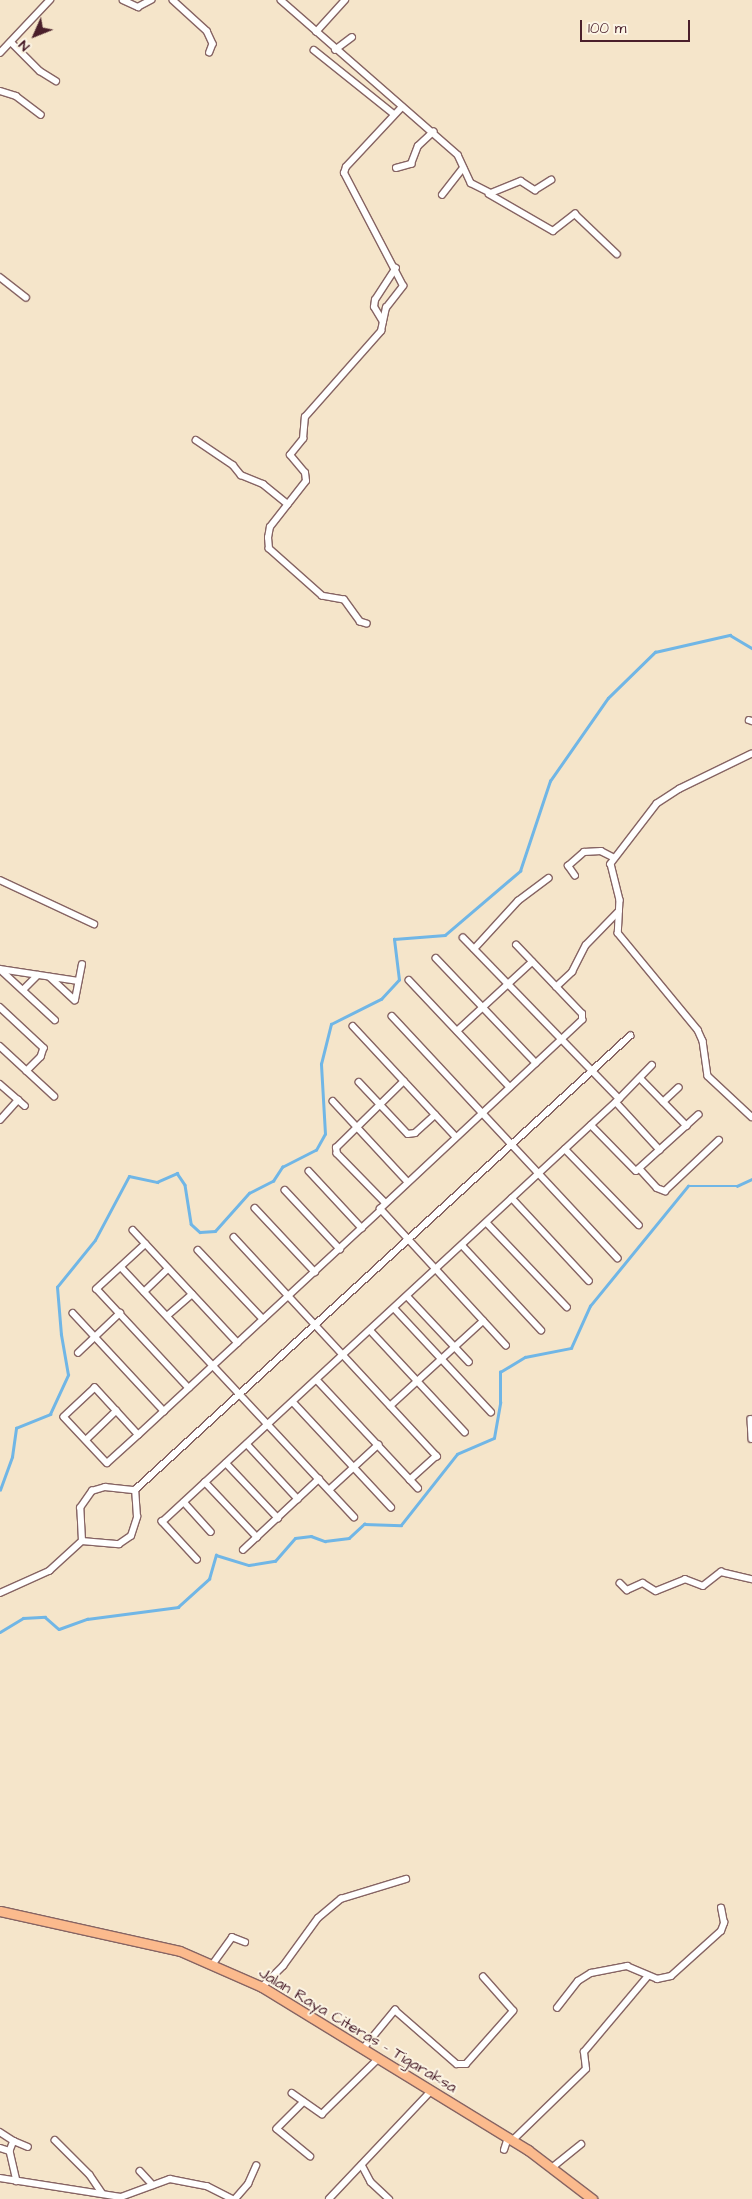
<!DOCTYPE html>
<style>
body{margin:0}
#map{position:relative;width:752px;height:2199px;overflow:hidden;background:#f5e5ca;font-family:"Architects Daughter",sans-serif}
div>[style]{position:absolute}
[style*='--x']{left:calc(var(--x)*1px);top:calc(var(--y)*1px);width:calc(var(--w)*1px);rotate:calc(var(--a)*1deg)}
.stream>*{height:2.5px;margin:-1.25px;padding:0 1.25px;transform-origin:1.25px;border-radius:1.25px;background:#70b6e6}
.roads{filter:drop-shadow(1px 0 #866463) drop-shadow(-1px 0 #866463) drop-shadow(0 1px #866463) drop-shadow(0 -1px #866463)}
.street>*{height:5.5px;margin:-2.75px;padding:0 2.75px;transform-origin:2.75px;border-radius:2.75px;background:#fff}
.primary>*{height:9px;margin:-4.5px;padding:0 4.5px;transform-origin:4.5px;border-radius:4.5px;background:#fbba8d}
span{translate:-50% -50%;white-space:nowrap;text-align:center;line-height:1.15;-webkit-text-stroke:4px #fcf5e5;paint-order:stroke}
.street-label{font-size:16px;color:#4a1f2b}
.north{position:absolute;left:10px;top:10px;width:50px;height:50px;-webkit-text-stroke:4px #fcf5e5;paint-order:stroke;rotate:226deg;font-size:14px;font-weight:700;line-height:20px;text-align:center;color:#4a1f2b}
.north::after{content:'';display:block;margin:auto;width:18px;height:22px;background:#4a1f2b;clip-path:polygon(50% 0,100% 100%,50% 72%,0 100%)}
.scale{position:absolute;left:580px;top:20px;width:110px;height:22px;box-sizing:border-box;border:2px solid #4a1f2b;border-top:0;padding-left:6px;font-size:15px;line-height:18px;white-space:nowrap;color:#4a1f2b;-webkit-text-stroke:4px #fcf5e5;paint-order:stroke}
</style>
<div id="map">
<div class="stream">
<div style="--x:0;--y:1490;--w:35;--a:-70"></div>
<div style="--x:12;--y:1457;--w:29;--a:-82"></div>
<div style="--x:16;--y:1428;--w:37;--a:-22"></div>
<div style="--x:50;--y:1414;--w:43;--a:-65.2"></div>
<div style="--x:68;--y:1375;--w:41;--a:-99.9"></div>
<div style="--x:61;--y:1335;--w:48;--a:-94.8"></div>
<div style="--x:57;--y:1287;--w:60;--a:-51"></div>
<div style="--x:95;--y:1240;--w:72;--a:-62"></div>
<div style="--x:129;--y:1176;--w:29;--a:12"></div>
<div style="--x:157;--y:1182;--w:22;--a:-24"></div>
<div style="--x:177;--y:1173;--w:14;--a:56"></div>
<div style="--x:185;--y:1185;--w:39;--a:81"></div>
<div style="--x:191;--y:1224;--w:12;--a:42"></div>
<div style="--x:200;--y:1232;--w:15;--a:-4"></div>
<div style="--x:215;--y:1231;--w:51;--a:-48.2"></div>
<div style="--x:249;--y:1193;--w:27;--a:-27"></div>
<div style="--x:273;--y:1181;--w:17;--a:-57"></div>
<div style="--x:282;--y:1167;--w:38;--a:-27"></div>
<div style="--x:316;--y:1150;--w:18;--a:-61"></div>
<div style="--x:325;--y:1134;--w:70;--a:-93.3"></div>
<div style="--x:321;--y:1064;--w:41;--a:-76"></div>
<div style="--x:331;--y:1024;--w:56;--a:-26.6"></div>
<div style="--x:381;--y:999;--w:26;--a:-47"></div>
<div style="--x:399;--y:980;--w:41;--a:-97"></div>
<div style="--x:394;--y:939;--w:51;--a:-4.5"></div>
<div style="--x:445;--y:935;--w:99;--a:-40.5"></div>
<div style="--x:520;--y:871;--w:95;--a:-71.6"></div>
<div style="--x:550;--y:781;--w:101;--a:-55.1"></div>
<div style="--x:608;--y:698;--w:66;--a:-44.4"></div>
<div style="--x:655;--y:652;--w:77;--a:-12.8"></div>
<div style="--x:730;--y:635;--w:26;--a:31"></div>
<div style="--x:0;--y:1632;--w:27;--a:-31"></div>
<div style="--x:23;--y:1618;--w:22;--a:-3"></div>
<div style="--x:45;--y:1617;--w:18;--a:41"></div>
<div style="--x:59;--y:1629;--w:30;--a:-20"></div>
<div style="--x:87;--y:1619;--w:92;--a:-7.5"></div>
<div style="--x:178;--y:1607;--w:42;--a:-42.1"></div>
<div style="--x:209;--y:1579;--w:25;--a:-74"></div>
<div style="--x:216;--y:1555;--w:34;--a:17"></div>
<div style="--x:249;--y:1565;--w:26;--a:-9"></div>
<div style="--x:275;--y:1561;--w:30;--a:-49"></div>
<div style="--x:295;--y:1538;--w:16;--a:-7"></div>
<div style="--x:311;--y:1536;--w:15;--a:20"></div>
<div style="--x:325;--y:1541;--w:24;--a:-7"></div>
<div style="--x:349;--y:1538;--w:21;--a:-43"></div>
<div style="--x:364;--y:1524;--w:37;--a:2"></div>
<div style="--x:401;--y:1525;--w:90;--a:-51.7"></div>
<div style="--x:457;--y:1454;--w:40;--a:-23.4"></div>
<div style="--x:494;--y:1438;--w:36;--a:-80"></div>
<div style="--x:500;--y:1403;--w:31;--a:-90"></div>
<div style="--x:500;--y:1372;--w:29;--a:-31"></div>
<div style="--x:525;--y:1357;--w:47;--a:-11.1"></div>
<div style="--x:571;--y:1348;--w:46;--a:-65.7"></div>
<div style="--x:590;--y:1306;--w:155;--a:-50.8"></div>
<div style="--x:688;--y:1186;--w:49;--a:0"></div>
<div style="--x:737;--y:1186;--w:17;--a:-25"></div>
</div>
<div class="roads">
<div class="street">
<div style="--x:123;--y:0;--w:17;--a:25"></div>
<div style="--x:138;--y:7;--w:15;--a:-28"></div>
<div style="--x:173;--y:0;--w:46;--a:42.4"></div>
<div style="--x:207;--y:31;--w:14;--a:65"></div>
<div style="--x:213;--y:44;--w:9;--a:111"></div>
<div style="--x:281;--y:0;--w:235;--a:41.2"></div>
<div style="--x:458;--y:155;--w:31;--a:65"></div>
<div style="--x:471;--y:183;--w:22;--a:27"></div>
<div style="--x:491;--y:193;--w:32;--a:-22"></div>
<div style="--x:521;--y:181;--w:17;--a:33"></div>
<div style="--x:535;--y:190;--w:19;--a:-32"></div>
<div style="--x:316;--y:32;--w:43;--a:-47.8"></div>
<div style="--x:11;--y:42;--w:41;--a:45"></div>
<div style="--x:40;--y:71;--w:19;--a:32"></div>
<div style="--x:314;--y:50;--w:102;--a:38.7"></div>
<div style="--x:335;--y:50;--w:21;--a:-37"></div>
<div style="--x:0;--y:53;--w:73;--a:-46.7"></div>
<div style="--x:0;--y:91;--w:17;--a:17"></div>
<div style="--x:16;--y:96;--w:31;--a:37"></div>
<div style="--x:396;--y:168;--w:16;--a:-15"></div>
<div style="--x:411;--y:164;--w:19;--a:-69"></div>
<div style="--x:418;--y:146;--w:21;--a:-43"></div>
<div style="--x:489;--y:194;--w:74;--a:30"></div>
<div style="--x:553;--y:231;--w:28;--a:-38"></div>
<div style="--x:575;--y:214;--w:58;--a:43.6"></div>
<div style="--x:442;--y:195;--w:34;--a:-52"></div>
<div style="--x:0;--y:277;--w:33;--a:38"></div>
<div style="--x:383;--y:322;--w:17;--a:-121"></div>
<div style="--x:374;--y:307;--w:7;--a:-82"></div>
<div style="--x:375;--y:300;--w:38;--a:-57"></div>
<div style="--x:196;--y:440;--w:45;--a:34"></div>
<div style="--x:233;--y:465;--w:13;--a:51"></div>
<div style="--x:241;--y:475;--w:24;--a:22"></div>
<div style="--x:263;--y:484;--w:32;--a:39"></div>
<div style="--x:367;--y:624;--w:7;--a:-164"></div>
<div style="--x:360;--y:622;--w:27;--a:-126"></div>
<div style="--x:344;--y:600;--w:22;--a:-170"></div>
<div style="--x:322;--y:596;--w:71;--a:-138.4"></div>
<div style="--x:269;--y:549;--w:11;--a:-95"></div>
<div style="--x:268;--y:538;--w:11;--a:-80"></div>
<div style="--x:270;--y:527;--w:58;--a:-52"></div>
<div style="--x:306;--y:481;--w:8;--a:-97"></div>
<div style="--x:305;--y:473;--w:23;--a:-130"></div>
<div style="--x:290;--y:455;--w:21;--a:-51"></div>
<div style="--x:303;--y:439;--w:22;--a:-85"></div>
<div style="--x:305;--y:417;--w:115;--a:-48.5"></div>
<div style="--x:381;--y:331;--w:24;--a:-78"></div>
<div style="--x:386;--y:308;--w:28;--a:-52"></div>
<div style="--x:403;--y:286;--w:127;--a:-117.6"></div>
<div style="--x:344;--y:173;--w:6;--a:-72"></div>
<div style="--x:346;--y:167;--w:82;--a:-47"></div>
<div style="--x:749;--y:720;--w:3;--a:18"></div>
<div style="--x:752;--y:754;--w:80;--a:154.1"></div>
<div style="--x:680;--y:789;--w:27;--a:147"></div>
<div style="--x:657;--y:804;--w:76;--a:127.5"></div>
<div style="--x:611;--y:864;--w:37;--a:76"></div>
<div style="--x:620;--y:900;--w:33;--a:93"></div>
<div style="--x:618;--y:933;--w:126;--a:50.5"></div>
<div style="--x:698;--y:1030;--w:12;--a:66"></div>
<div style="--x:703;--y:1041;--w:35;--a:82"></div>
<div style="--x:708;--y:1076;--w:60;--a:43"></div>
<div style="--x:575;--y:876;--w:12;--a:-125"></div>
<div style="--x:568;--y:866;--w:21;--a:-41"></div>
<div style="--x:584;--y:852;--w:17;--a:-3"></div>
<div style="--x:601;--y:851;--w:13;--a:27"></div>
<div style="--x:0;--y:880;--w:104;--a:25.1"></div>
<div style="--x:474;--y:949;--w:65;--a:-47.5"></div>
<div style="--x:518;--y:901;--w:38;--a:-37"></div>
<div style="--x:436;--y:958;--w:145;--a:46.4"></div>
<div style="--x:0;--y:969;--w:79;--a:8.7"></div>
<div style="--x:0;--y:969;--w:75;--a:42.8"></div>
<div style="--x:50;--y:977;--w:34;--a:43"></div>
<div style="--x:75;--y:1000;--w:36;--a:-79"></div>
<div style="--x:409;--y:980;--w:147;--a:46.7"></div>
<div style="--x:556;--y:987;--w:22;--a:-43"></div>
<div style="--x:572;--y:972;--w:30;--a:-63"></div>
<div style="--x:586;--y:945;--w:47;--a:-45.9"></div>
<div style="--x:23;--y:990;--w:21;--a:-45"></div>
<div style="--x:0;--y:1007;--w:60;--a:43"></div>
<div style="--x:44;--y:1048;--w:9;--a:108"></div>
<div style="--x:41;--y:1057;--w:20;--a:135"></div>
<div style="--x:392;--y:1016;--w:331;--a:47"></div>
<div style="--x:353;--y:1026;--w:151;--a:47.1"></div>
<div style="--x:457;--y:1031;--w:102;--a:-42.6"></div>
<div style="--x:0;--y:1046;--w:74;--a:42.8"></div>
<div style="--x:640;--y:1078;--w:67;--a:45.6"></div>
<div style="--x:359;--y:1082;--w:71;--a:46.7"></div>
<div style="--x:408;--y:1134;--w:7;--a:-8"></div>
<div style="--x:415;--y:1133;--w:27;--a:-42"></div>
<div style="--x:0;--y:1084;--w:33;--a:41"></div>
<div style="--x:619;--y:1099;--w:47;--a:-45.9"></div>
<div style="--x:333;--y:1101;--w:110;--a:47.2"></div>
<div style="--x:616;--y:1102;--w:65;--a:47.5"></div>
<div style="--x:663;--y:1102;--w:21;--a:-43"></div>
<div style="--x:0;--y:1120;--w:27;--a:-48"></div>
<div style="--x:591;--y:1125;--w:64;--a:45.6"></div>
<div style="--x:636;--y:1171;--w:84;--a:-42.1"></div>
<div style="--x:565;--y:1149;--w:106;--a:45.8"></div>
<div style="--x:640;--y:1169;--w:25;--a:48"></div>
<div style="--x:657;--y:1188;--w:9;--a:21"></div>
<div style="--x:665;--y:1191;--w:74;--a:-43.4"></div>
<div style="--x:309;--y:1171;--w:78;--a:47.1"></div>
<div style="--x:285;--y:1190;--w:81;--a:47"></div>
<div style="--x:512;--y:1198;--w:113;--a:47.1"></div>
<div style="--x:385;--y:1203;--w:69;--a:-134.4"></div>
<div style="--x:337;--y:1154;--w:6;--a:-99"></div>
<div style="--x:336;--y:1148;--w:95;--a:-44.6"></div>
<div style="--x:255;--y:1208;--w:88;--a:46.8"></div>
<div style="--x:487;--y:1223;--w:116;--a:46.4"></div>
<div style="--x:133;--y:1230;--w:154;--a:47.1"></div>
<div style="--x:234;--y:1237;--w:299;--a:47.2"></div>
<div style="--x:437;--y:1456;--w:36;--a:138"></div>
<div style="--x:146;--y:1244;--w:67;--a:137.4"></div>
<div style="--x:97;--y:1289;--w:135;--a:47.1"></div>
<div style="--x:463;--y:1246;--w:115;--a:47.1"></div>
<div style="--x:198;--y:1250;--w:95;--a:46.7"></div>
<div style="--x:121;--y:1267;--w:342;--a:47"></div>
<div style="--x:144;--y:1292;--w:33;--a:-44"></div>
<div style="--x:408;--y:1297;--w:89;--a:46.8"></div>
<div style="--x:395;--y:1309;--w:141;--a:47"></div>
<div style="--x:73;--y:1313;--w:134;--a:47.1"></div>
<div style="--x:167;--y:1316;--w:33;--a:-41"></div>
<div style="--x:371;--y:1331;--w:138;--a:47.1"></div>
<div style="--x:506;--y:1346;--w:186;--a:-132.6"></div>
<div style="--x:380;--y:1209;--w:277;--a:-43.1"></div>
<div style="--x:582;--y:1020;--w:6;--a:-90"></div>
<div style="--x:582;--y:1014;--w:95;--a:-133.7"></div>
<div style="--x:78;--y:1353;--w:58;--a:-43.6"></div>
<div style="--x:317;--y:1380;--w:148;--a:46.9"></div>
<div style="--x:293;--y:1402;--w:144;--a:47"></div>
<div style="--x:390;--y:1406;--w:126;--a:-42.4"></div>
<div style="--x:751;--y:1419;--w:20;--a:87"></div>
<div style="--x:138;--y:1435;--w:64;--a:-132.5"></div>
<div style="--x:95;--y:1388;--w:42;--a:136.9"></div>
<div style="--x:64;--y:1417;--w:63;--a:46.9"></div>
<div style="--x:107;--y:1463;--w:42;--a:-42.1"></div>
<div style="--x:138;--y:1435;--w:330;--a:-42.8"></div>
<div style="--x:86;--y:1440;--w:42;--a:-44"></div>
<div style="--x:247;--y:1444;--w:75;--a:47.2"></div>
<div style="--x:226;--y:1463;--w:76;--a:46.6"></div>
<div style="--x:205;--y:1482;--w:76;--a:46.6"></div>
<div style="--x:329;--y:1490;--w:67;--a:-42.6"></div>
<div style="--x:184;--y:1502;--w:40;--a:48"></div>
<div style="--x:82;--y:1541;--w:33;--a:-93"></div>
<div style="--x:80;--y:1508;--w:21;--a:-55"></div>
<div style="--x:92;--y:1491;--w:14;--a:-17"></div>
<div style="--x:105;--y:1487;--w:30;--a:6"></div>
<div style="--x:243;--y:1550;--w:104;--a:-43.1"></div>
<div style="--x:197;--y:1560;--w:52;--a:-132.6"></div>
<div style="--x:162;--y:1522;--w:623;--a:-42.79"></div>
<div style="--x:619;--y:1099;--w:224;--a:-134.1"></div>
<div style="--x:620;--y:1583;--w:10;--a:45"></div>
<div style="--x:627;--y:1590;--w:17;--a:-24"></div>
<div style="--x:643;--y:1583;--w:15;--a:32"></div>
<div style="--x:656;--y:1591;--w:31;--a:-22"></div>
<div style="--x:685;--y:1579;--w:19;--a:21"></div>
<div style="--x:703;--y:1586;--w:23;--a:-38"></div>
<div style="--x:721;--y:1572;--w:32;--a:13"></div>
<div style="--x:0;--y:1593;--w:54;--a:-24.2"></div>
<div style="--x:49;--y:1571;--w:45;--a:-42.3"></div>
<div style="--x:82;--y:1541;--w:37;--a:5"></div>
<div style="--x:119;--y:1544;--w:14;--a:-34"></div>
<div style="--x:131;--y:1536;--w:20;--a:-72"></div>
<div style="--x:137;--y:1517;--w:27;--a:-94"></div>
<div style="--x:135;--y:1490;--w:672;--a:-42.53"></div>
<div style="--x:212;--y:1965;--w:34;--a:-54"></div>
<div style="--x:232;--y:1937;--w:14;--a:21"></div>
<div style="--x:262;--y:1987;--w:30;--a:-45"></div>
<div style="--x:283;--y:1966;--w:59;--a:-53.9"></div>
<div style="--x:318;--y:1918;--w:30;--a:-40"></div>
<div style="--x:341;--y:1899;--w:68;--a:-17.1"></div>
<div style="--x:557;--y:2008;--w:34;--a:-52"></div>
<div style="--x:578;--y:1981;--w:15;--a:-32"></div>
<div style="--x:591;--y:1973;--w:37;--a:-11"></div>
<div style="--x:627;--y:1966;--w:33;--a:23"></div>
<div style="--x:657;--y:1979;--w:14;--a:-12"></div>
<div style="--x:671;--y:1976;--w:67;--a:-42"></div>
<div style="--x:721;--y:1931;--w:9;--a:-69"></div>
<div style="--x:724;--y:1923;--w:15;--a:-101"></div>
<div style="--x:362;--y:2050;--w:52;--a:-50.5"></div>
<div style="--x:395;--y:2010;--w:82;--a:41.1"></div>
<div style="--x:457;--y:2064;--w:9;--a:0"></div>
<div style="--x:466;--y:2064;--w:71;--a:-48.4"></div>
<div style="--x:513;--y:2011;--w:45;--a:-131.4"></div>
<div style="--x:292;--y:2093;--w:37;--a:35"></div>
<div style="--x:322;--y:2114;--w:77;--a:-44.5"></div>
<div style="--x:304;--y:2102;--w:38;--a:135"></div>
<div style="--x:277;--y:2129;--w:43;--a:39.3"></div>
<div style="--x:0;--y:2132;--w:17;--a:33"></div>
<div style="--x:14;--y:2141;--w:11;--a:112"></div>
<div style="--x:55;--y:2140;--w:49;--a:45"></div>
<div style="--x:90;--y:2175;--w:22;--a:56"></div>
<div style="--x:14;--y:2141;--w:15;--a:23"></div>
<div style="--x:512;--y:2141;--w:103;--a:-44.2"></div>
<div style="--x:586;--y:2069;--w:17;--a:-97"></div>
<div style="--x:584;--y:2052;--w:99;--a:-49.9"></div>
<div style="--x:0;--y:2148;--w:10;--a:17"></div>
<div style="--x:10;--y:2151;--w:31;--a:77"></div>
<div style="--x:504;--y:2150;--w:13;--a:-72"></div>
<div style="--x:362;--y:2165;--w:19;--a:62"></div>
<div style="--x:371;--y:2182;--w:25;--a:43"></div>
<div style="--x:553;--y:2167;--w:36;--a:-39"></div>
<div style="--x:140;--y:2171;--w:19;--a:47"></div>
<div style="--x:0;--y:2178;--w:122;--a:8.9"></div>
<div style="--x:121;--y:2197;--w:52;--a:-20.2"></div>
<div style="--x:170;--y:2179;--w:38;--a:11"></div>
<div style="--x:207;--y:2186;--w:28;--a:27"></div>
<div style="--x:235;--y:2199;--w:20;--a:-49"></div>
<div style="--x:248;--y:2184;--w:20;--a:-66"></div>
<div style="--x:329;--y:2199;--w:149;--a:-46.6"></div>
</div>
<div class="primary">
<div style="--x:0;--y:1911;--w:184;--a:12.5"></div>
<div style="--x:180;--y:1951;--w:90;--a:23.7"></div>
<div style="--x:262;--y:1987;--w:312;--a:31.5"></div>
<div style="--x:528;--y:2150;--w:81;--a:37.4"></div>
</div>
</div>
<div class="street-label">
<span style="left:358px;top:2030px;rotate:31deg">Jalan Raya Citeras - Tigaraksa</span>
</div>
<div class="north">N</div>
<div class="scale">100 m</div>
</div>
